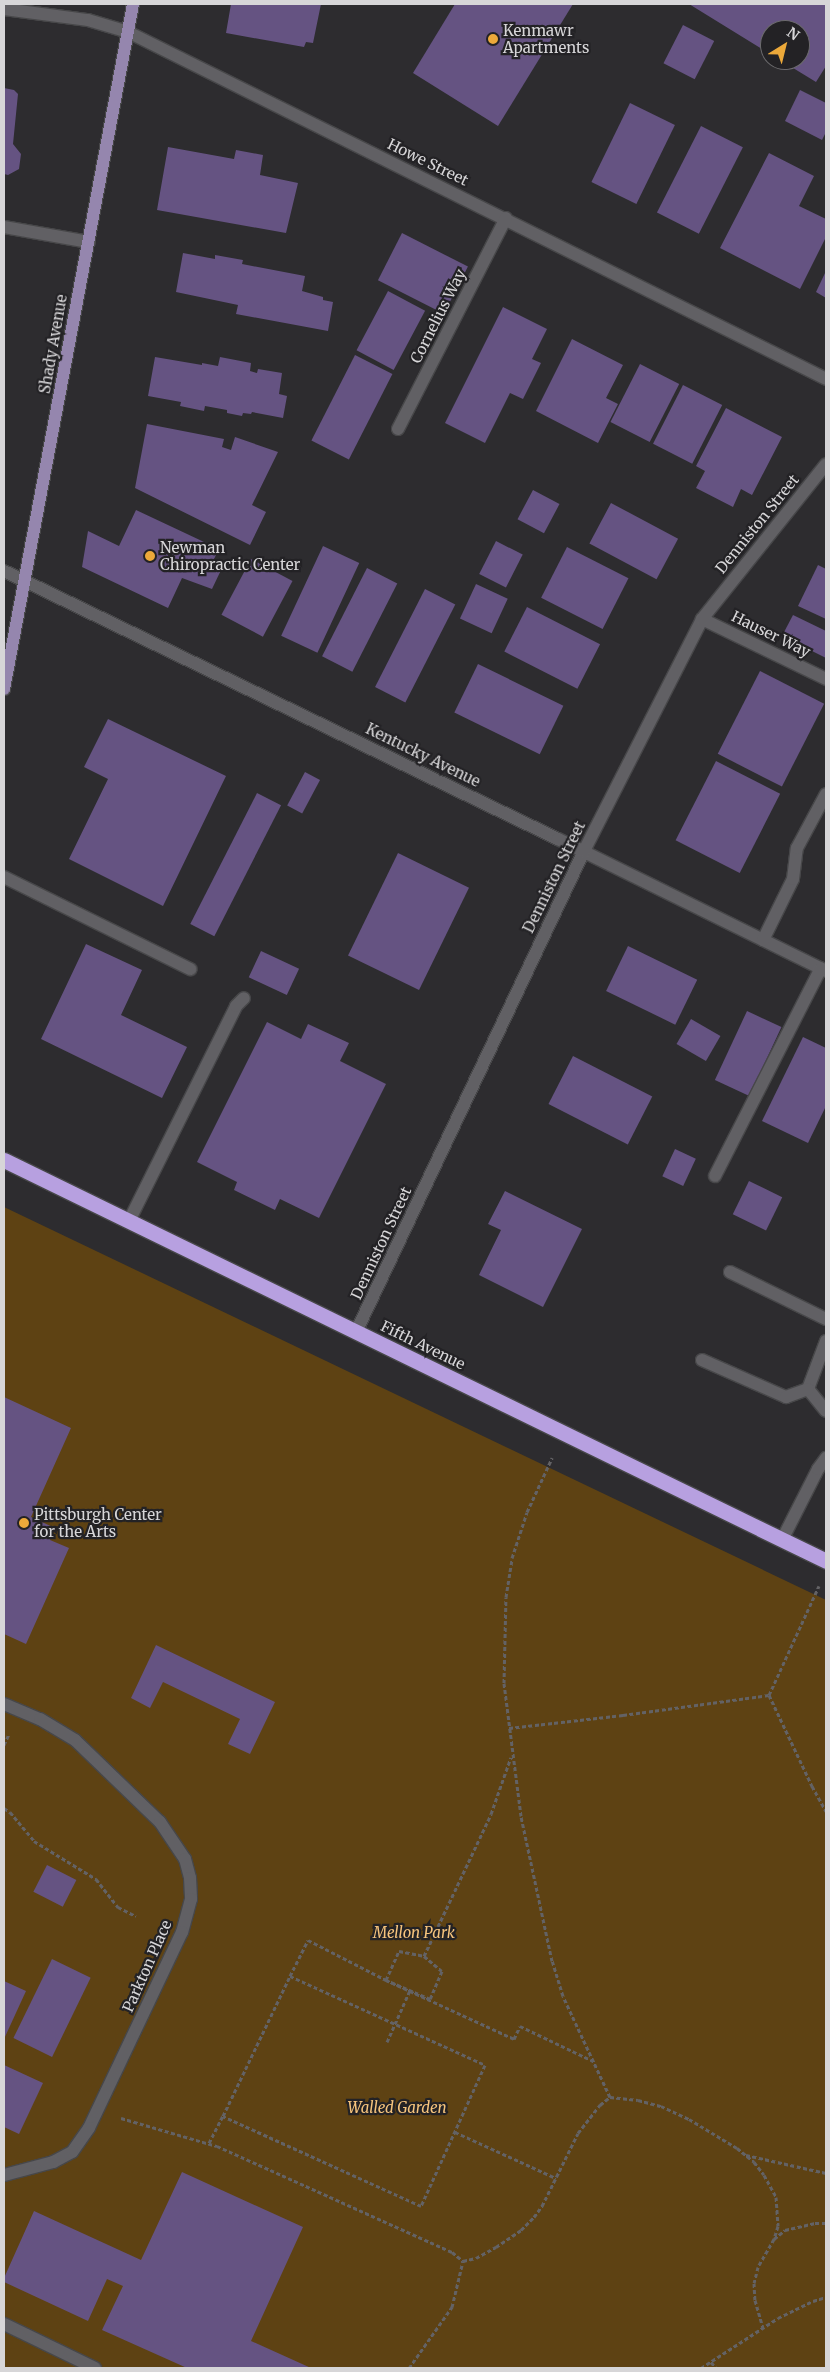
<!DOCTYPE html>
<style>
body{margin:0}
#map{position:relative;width:830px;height:2372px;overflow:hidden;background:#2d2c2f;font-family:Merriweather,serif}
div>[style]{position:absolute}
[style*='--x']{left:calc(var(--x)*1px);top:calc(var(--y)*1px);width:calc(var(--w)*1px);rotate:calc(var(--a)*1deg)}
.green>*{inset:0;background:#5e4213}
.building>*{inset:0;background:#655382;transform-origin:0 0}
.path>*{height:3px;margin-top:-1.5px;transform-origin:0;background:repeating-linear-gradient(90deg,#636265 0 4px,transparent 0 6.5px)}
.roads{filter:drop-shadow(1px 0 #474749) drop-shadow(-1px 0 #474749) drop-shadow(0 1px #474749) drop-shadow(0 -1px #474749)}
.minor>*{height:12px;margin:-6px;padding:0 6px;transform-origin:6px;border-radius:6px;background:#616064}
.major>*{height:12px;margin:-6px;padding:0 6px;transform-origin:6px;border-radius:6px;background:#9586ae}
.highway>*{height:15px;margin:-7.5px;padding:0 7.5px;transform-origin:7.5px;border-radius:7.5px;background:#b7a0e0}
.dots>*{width:14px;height:14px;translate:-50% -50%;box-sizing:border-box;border:2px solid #232225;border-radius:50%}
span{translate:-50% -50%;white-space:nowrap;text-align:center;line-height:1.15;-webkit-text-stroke:4.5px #232225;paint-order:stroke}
.poi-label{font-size:15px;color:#d7d6d8}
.left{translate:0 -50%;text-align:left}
.street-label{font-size:15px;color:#d7d6d8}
.park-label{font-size:15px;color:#f6c47d;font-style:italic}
.frame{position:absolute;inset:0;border:5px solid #d7d6d8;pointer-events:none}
.north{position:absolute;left:760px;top:20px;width:50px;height:50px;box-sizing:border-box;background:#232225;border:1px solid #6b6a6d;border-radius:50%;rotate:36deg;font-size:14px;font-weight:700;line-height:20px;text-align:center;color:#d7d6d8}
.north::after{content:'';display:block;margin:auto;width:18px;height:22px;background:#eca93a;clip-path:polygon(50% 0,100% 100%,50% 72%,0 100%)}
</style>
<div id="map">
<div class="green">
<div style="clip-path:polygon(4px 1207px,826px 1600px,826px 2368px,4px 2368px)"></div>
</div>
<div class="building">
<div style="clip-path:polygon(231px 4px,321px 4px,313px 43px,306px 42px,304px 47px,226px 33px)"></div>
<div style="clip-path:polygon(455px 4px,573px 4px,498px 126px,413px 73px)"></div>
<div style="clip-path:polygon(689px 4px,826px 4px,826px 66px,816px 82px,780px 60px,800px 60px,800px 30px,770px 30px,770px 54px)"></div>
<div style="left:683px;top:25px;width:35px;height:43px;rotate:27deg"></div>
<div style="clip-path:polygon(4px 88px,14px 90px,18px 94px,13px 144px,21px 154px,19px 169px,8px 175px,4px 174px)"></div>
<div style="clip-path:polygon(800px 90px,826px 103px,826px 132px,822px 140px,785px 121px)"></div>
<div style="left:630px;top:103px;width:50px;height:88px;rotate:26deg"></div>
<div style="left:701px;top:126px;width:47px;height:97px;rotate:27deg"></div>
<div style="clip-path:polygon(168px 147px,234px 159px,236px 150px,263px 155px,260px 175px,298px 183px,286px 233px,157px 210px)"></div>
<div style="clip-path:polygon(769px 153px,814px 176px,799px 206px,826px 219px,826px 237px,800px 289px,720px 248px)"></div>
<div style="left:402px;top:233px;width:74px;height:53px;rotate:27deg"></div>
<div style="clip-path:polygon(183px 253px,215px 259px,215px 255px,243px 260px,242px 264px,305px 276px,302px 291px,323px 297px,323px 300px,333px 302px,328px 331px,236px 314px,238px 305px,176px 292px)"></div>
<div style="clip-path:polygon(826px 271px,826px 298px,816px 292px)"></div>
<div style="left:388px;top:291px;width:42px;height:67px;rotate:28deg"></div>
<div style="clip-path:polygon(503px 307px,547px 329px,532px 359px,541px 363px,523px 399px,510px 393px,485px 443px,445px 423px)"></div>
<div style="clip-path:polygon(572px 339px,623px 365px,606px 398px,618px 404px,598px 443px,536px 411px)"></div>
<div style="left:355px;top:355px;width:42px;height:96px;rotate:27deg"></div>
<div style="clip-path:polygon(155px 357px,202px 365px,202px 363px,218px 366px,220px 357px,251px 363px,250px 371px,257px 373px,258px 369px,282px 373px,279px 394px,287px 396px,283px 418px,252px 412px,251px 414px,243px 413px,242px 416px,227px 413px,227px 410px,205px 406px,204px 411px,180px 406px,181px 402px,148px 396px)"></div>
<div style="left:640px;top:364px;width:44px;height:65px;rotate:27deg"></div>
<div style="left:683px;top:385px;width:44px;height:66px;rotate:27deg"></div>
<div style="clip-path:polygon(726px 408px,782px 437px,752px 495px,741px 489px,733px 507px,696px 488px,705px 471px,696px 466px)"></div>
<div style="clip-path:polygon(147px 424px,224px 439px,222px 447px,231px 450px,235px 437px,278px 452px,252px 505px,266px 512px,250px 545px,135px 488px)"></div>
<div style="left:533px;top:490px;width:30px;height:33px;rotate:28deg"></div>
<div style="left:611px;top:503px;width:76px;height:46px;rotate:28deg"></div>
<div style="clip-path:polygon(136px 510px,219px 549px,212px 563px,222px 568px,212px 589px,182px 578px,168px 608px,82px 567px,88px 531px,119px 546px)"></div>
<div style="left:496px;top:541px;width:30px;height:37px;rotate:27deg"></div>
<div style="left:323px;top:546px;width:40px;height:99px;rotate:25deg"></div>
<div style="left:567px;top:547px;width:69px;height:57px;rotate:27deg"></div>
<div style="left:251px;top:559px;width:47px;height:63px;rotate:28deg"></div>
<div style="clip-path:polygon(818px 565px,826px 569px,826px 619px,798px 606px)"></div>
<div style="left:367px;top:568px;width:34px;height:99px;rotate:27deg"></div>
<div style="left:476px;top:584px;width:35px;height:38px;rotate:25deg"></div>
<div style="left:425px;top:589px;width:34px;height:110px;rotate:27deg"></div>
<div style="left:527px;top:607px;width:82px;height:50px;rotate:27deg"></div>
<div style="clip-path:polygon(793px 615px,826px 631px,826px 658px,782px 636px)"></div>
<div style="left:478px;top:664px;width:95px;height:54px;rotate:26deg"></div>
<div style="left:760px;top:671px;width:72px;height:93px;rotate:27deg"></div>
<div style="clip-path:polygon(108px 719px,226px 776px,163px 906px,69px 859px,108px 779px,84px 767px)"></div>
<div style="left:716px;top:761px;width:72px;height:89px;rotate:27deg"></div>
<div style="left:305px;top:772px;width:17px;height:38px;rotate:28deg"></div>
<div style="left:257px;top:793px;width:27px;height:147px;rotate:27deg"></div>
<div style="left:398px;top:853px;width:79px;height:114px;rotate:26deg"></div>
<div style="clip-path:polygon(86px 944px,142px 970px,121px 1015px,187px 1047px,162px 1098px,41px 1039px)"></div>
<div style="left:628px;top:946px;width:77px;height:50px;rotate:26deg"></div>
<div style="left:261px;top:951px;width:42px;height:29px;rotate:25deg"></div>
<div style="left:747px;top:1011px;width:38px;height:76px;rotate:25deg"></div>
<div style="left:691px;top:1019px;width:34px;height:29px;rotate:30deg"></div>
<div style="clip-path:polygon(267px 1022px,301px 1039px,308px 1024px,349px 1043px,340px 1061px,386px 1084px,319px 1218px,280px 1199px,275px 1210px,234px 1190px,237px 1182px,197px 1162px)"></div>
<div style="clip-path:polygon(803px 1037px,826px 1048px,826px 1106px,808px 1143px,762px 1121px)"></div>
<div style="left:573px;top:1056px;width:89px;height:54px;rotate:27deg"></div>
<div style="left:675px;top:1149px;width:23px;height:30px;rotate:25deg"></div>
<div style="left:749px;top:1181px;width:37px;height:37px;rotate:26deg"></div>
<div style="clip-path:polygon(505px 1191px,582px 1229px,543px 1307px,479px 1275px,501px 1230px,488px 1224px)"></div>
<div style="clip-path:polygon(4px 1397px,71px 1428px,31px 1517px,55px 1528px,50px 1540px,69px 1548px,26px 1644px,4px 1634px)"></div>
<div style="clip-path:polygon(156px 1645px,275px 1702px,250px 1754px,228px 1744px,240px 1719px,163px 1682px,150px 1708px,131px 1698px)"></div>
<div style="left:47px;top:1865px;width:33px;height:30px;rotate:27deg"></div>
<div style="left:52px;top:1959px;width:43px;height:88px;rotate:26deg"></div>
<div style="clip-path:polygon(4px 1981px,26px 1991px,4px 2039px)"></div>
<div style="clip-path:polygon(4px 2065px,43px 2083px,19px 2134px,4px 2127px)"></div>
<div style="clip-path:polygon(182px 2172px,303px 2227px,251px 2341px,311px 2368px,187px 2368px,102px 2330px,123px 2286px,107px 2279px,88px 2321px,4px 2282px,4px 2278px,34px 2211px,141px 2260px)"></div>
</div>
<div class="path">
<div style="--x:769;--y:1695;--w:101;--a:64.7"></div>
<div style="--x:812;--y:1786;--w:29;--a:61"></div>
<div style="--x:509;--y:1728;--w:115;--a:-6.5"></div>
<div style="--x:623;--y:1715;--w:147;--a:-7.8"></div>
<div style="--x:769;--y:1695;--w:120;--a:-65.4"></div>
<div style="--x:4;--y:1745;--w:12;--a:-66"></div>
<div style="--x:4;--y:1808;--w:7;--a:34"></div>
<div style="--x:10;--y:1812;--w:38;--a:50"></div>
<div style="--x:34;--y:1841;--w:73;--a:31.5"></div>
<div style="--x:96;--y:1879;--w:36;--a:52"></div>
<div style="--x:118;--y:1907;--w:20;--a:27"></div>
<div style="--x:399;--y:1951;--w:25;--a:11"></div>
<div style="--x:424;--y:1956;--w:23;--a:40"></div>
<div style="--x:442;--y:1971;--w:30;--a:113"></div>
<div style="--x:430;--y:1999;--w:48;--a:-156.6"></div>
<div style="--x:386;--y:1980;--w:32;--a:-66"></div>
<div style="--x:424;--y:1956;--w:157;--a:-64.7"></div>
<div style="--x:491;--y:1814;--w:60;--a:-70.7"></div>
<div style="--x:290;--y:1976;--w:40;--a:-63.4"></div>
<div style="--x:308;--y:1940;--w:88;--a:27.1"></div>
<div style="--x:386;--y:1980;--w:141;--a:24.7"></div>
<div style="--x:514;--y:2039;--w:14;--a:-65"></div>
<div style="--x:520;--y:2026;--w:81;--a:25.6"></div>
<div style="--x:387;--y:2042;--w:57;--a:-66.1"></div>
<div style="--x:610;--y:2097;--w:28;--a:6"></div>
<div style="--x:638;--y:2100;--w:24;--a:15"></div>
<div style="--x:661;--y:2106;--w:31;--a:25"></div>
<div style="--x:689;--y:2119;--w:56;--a:31.1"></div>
<div style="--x:737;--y:2148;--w:22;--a:39"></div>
<div style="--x:754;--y:2162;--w:16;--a:52"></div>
<div style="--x:764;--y:2175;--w:25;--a:61"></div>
<div style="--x:776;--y:2197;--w:29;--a:86"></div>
<div style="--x:778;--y:2226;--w:14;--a:107"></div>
<div style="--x:774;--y:2239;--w:32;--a:120"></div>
<div style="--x:758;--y:2267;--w:16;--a:104"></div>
<div style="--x:754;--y:2283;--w:17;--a:87"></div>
<div style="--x:755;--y:2300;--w:29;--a:74"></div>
<div style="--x:121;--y:2118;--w:100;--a:16.3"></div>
<div style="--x:217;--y:2146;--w:258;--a:24.3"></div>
<div style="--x:452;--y:2252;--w:14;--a:39"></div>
<div style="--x:455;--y:2132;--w:111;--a:24.5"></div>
<div style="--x:209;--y:2143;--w:30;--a:-63"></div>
<div style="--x:223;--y:2116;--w:155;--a:-64.4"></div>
<div style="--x:290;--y:1976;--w:214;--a:24.5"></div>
<div style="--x:485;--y:2065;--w:155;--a:114.4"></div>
<div style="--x:421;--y:2206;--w:217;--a:-155.6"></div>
<div style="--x:746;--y:2155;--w:82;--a:12.7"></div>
<div style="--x:774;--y:2239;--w:14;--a:-39"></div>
<div style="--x:785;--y:2230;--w:31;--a:-13"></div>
<div style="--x:815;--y:2223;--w:11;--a:0"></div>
<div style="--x:711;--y:2362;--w:8;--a:50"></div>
<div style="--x:409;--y:2368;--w:75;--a:-54.8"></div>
<div style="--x:452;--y:2307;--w:47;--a:-76.6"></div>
<div style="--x:463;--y:2261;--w:13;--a:-13"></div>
<div style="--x:476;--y:2258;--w:23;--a:-29"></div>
<div style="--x:496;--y:2247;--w:30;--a:-34"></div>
<div style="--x:521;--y:2230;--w:18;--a:-45"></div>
<div style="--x:534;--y:2217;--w:14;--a:-54"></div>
<div style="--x:542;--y:2206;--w:81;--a:-63.7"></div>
<div style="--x:578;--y:2133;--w:36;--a:-52"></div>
<div style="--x:600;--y:2105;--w:13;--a:-39"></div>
<div style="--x:610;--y:2097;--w:111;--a:-115"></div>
<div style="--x:563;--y:1996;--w:37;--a:-107"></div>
<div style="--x:552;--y:1961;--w:148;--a:-102.1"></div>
<div style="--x:521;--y:1816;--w:134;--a:-97.3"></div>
<div style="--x:504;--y:1683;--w:86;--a:-88.7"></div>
<div style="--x:506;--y:1597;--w:39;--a:-81"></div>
<div style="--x:512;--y:1558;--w:48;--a:-71.9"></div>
<div style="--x:527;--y:1512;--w:60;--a:-65.2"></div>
<div style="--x:701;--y:2368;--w:92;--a:-33"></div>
<div style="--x:778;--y:2318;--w:39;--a:-26"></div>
<div style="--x:813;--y:2301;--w:14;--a:-17"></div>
</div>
<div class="roads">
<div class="minor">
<div style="--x:4;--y:9;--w:85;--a:7.5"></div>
<div style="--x:88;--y:20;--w:42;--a:16.7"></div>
<div style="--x:128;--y:32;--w:779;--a:26.43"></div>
<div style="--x:4;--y:227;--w:86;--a:10"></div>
<div style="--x:398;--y:429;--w:237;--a:-62.9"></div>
<div style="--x:4;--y:571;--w:615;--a:25.82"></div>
<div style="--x:558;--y:839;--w:299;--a:26.2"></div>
<div style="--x:702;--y:619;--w:138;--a:25.8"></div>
<div style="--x:4;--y:877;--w:208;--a:26.3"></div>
<div style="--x:763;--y:940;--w:68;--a:-63.8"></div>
<div style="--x:793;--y:879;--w:31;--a:-83"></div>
<div style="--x:797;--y:848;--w:61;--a:-61.8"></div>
<div style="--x:715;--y:1176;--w:233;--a:-63"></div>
<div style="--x:129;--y:1221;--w:240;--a:-63.5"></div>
<div style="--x:236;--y:1006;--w:11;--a:-45"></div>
<div style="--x:730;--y:1272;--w:107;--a:26.1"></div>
<div style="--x:356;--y:1332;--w:532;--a:-64.64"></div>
<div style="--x:584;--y:851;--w:260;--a:-63"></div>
<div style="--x:702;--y:619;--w:198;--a:-51.3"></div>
<div style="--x:826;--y:1341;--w:51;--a:110.6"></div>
<div style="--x:808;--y:1389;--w:28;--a:51"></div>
<div style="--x:702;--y:1360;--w:92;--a:23.8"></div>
<div style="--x:786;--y:1397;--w:23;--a:-20"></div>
<div style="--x:782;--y:1540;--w:80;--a:-63.1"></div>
<div style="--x:818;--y:1469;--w:14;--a:-54"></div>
<div style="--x:4;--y:1704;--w:39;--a:23"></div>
<div style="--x:40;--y:1719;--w:41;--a:31"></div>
<div style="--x:75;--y:1740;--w:118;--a:44"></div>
<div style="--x:160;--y:1822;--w:45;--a:56"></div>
<div style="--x:185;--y:1859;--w:20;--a:75"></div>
<div style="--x:190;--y:1878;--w:21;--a:87"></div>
<div style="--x:191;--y:1899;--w:34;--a:105"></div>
<div style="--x:182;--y:1932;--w:217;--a:115.4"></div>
<div style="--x:89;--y:2128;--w:29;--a:125"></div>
<div style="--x:72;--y:2152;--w:21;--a:152"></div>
<div style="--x:53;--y:2162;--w:51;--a:165.1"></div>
<div style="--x:4;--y:2324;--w:101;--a:25.8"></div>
</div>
<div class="major">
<div style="--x:4;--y:689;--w:697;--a:-79.33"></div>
</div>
<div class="highway">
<div style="--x:4;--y:1160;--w:915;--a:26"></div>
</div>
</div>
<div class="dots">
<div style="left:493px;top:39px;background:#eca93a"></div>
<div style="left:150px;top:556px;background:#eca93a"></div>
<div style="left:24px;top:1523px;background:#eca93a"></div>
</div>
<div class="poi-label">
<span class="left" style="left:503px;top:39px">Kenmawr<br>Apartments</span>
<span class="left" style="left:160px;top:556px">Newman<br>Chiropractic Center</span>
<span class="left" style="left:34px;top:1523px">Pittsburgh Center<br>for the Arts</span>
</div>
<div class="street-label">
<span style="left:428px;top:162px;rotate:26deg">Howe Street</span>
<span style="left:438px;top:316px;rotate:-63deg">Cornelius Way</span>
<span style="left:53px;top:344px;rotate:-80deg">Shady Avenue</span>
<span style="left:757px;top:524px;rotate:-51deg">Denniston Street</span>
<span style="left:771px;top:634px;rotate:26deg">Hauser Way</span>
<span style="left:423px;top:755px;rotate:26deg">Kentucky Avenue</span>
<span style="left:554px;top:877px;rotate:-64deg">Denniston Street</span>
<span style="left:381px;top:1243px;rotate:-65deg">Denniston Street</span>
<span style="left:423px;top:1345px;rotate:26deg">Fifth Avenue</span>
<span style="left:147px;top:1966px;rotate:-66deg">Parkton Place</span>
</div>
<div class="park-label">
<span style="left:414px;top:1933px">Mellon Park</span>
<span style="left:397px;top:2108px">Walled Garden</span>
</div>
<div class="frame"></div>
<div class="north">N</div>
</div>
